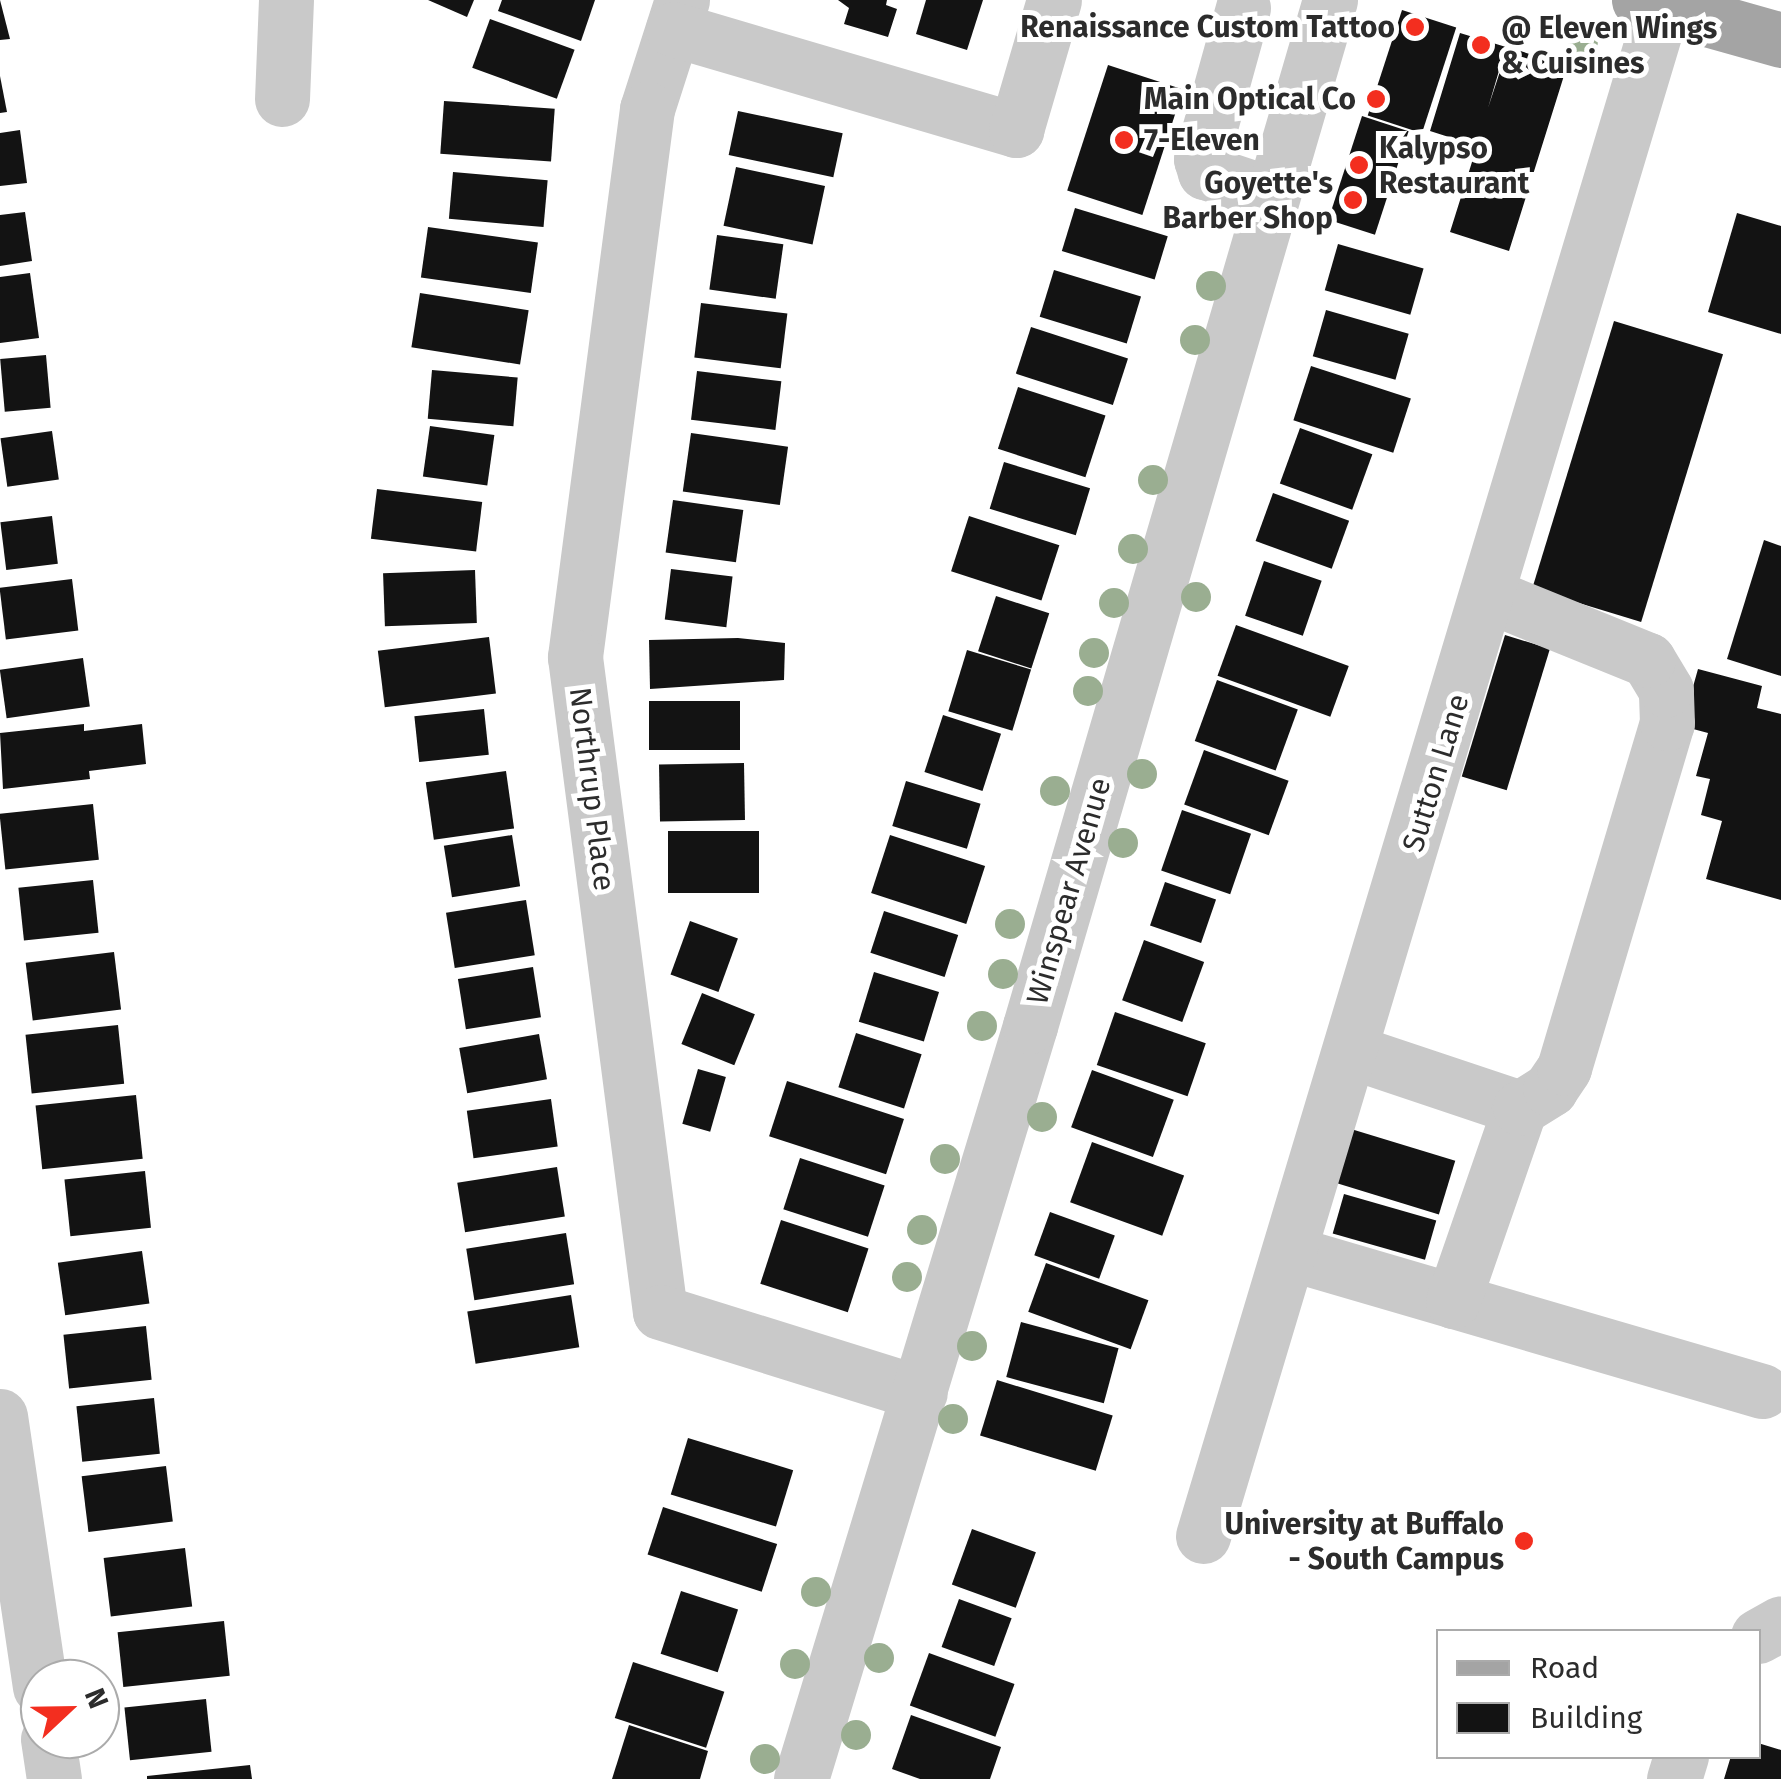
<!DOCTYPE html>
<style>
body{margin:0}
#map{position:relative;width:1781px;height:1779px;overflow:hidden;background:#fff;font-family:"Fira Sans",sans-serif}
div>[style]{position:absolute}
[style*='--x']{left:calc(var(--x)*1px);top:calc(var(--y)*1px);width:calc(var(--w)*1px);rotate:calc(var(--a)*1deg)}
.building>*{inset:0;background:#131313;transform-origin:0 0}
.minor>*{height:55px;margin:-27.5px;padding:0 27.5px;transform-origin:27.5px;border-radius:27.5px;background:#c9c9c9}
.major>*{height:55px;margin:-27.5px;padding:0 27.5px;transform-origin:27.5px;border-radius:27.5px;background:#a4a4a4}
.trees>*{width:30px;height:30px;margin:-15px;border-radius:50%;background:#9aae91}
.dots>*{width:28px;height:28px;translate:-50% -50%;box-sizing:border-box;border:5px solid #fff;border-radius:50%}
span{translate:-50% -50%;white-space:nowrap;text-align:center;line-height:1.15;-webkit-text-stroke:10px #fff;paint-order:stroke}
.poi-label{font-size:30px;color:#2c2c2c;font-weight:700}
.right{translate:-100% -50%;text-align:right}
.left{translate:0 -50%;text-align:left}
.street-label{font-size:30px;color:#2c2c2c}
.legend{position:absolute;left:1436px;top:1629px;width:325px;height:130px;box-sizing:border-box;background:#fff;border:2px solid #ababab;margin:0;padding:12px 18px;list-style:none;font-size:30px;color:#2c2c2c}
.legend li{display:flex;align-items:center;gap:20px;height:50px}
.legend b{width:50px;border:2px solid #ababab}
.north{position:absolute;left:20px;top:1659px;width:100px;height:100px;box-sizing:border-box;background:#fff;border:2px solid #ababab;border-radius:50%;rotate:68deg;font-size:28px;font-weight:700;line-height:40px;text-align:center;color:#2c2c2c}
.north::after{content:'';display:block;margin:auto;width:35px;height:45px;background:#f32e1f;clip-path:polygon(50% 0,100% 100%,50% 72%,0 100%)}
</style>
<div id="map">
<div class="building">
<div style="clip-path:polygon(0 0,10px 39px,0 40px)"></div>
<div style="clip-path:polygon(428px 0,474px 0,467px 17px)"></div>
<div style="clip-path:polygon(502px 0,595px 0,581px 41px,498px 11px)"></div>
<div style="clip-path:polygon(838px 0,887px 0,886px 5px,897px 9px,888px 37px,844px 24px,849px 8px)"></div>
<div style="clip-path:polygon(926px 0,983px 0,967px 50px,916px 34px)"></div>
<div style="left:1402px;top:10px;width:57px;height:111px;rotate:18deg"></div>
<div style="left:490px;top:19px;width:90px;height:52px;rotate:20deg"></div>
<div style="clip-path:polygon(1460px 33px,1506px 47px,1488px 108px,1508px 47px,1567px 66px,1509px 251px,1450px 232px,1477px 146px,1430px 131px)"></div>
<div style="left:1108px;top:65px;width:79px;height:132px;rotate:18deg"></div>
<div style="clip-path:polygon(0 76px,7px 112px,0 113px)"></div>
<div style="left:444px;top:101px;width:111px;height:53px;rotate:4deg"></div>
<div style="left:738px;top:111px;width:107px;height:45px;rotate:12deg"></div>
<div style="left:1362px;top:116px;width:49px;height:109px;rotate:18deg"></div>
<div style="clip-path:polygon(20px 130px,27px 183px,0 186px,0 133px)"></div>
<div style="left:736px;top:167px;width:91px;height:60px;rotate:12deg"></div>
<div style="left:453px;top:172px;width:95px;height:47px;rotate:5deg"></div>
<div style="left:1075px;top:208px;width:97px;height:45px;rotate:17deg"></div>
<div style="clip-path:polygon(25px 212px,32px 261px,0 266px,0 215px)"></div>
<div style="clip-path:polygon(1737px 213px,1781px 226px,1781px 334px,1708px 312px)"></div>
<div style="left:428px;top:227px;width:111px;height:51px;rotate:8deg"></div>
<div style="left:717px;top:235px;width:67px;height:55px;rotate:8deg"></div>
<div style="left:1338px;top:244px;width:89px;height:48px;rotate:16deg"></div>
<div style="left:1054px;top:270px;width:91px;height:49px;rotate:17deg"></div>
<div style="clip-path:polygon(30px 273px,39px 338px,0 343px,0 277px)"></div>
<div style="left:420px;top:293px;width:110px;height:55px;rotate:9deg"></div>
<div style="left:701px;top:303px;width:87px;height:55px;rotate:7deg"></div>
<div style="left:1326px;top:310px;width:86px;height:48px;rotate:16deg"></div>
<div style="left:1614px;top:321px;width:114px;height:280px;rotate:17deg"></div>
<div style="left:1031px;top:327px;width:102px;height:49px;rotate:18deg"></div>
<div style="left:46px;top:355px;width:53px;height:46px;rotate:85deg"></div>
<div style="left:1311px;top:366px;width:105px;height:57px;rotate:18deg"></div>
<div style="left:432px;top:370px;width:86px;height:49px;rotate:5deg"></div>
<div style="left:697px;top:371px;width:85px;height:49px;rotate:7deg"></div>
<div style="left:1018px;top:387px;width:92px;height:65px;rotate:18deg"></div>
<div style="left:430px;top:426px;width:65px;height:51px;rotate:8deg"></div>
<div style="left:1300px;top:428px;width:77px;height:59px;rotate:20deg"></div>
<div style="left:52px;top:431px;width:49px;height:52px;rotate:82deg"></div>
<div style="left:691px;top:433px;width:98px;height:59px;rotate:8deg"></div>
<div style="left:1004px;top:462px;width:90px;height:49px;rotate:17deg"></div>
<div style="left:377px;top:489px;width:106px;height:50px;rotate:7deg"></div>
<div style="left:1273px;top:493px;width:81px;height:51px;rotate:20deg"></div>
<div style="left:673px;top:500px;width:71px;height:53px;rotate:8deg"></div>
<div style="left:52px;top:516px;width:48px;height:52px;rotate:83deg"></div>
<div style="left:969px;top:516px;width:95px;height:58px;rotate:18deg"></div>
<div style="clip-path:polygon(1764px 540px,1781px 546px,1781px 676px,1727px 659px)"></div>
<div style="left:1264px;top:561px;width:61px;height:58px;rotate:19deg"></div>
<div style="left:671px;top:569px;width:62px;height:51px;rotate:7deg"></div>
<div style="left:475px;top:570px;width:53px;height:92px;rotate:88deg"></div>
<div style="left:72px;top:579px;width:52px;height:73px;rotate:83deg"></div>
<div style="left:996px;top:596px;width:56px;height:58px;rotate:18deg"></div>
<div style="left:1236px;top:625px;width:120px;height:54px;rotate:20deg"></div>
<div style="left:1505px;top:635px;width:47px;height:148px;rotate:17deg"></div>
<div style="left:489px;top:637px;width:57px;height:112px;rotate:83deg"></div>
<div style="clip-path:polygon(738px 638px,785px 643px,784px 680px,650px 689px,649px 640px)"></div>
<div style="left:967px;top:650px;width:67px;height:64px;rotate:17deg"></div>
<div style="left:83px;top:658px;width:49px;height:84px;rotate:82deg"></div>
<div style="clip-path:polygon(1698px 669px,1762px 686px,1757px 708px,1781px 714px,1781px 900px,1706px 879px,1722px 821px,1701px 815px,1710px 779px,1696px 776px,1708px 733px,1682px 726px)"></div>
<div style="left:1217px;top:680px;width:86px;height:65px;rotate:20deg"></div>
<div style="left:740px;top:701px;width:49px;height:91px;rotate:90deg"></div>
<div style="left:484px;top:709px;width:46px;height:70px;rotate:84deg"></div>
<div style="left:943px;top:715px;width:61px;height:60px;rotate:18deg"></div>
<div style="clip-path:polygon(84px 724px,84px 731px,142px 724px,146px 764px,89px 771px,90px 779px,3px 789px,0 733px)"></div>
<div style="left:1204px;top:750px;width:90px;height:58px;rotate:20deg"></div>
<div style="left:744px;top:763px;width:57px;height:85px;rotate:89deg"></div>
<div style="left:506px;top:771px;width:58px;height:81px;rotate:82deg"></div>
<div style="left:906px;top:781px;width:78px;height:47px;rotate:17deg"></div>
<div style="left:93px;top:804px;width:56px;height:94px;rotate:84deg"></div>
<div style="left:1182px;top:810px;width:73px;height:64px;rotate:19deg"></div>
<div style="left:668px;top:831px;width:91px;height:62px"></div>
<div style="left:512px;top:835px;width:52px;height:69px;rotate:81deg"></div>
<div style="left:890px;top:835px;width:100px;height:61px;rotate:18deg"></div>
<div style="left:93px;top:880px;width:53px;height:75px;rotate:84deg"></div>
<div style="left:1165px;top:882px;width:54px;height:46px;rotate:19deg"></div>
<div style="left:526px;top:900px;width:56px;height:81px;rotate:81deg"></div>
<div style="left:884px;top:911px;width:78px;height:44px;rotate:18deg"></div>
<div style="left:690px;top:921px;width:51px;height:57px;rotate:20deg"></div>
<div style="left:1144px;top:940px;width:64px;height:64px;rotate:20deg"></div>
<div style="left:114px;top:952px;width:58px;height:89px;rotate:83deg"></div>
<div style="left:533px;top:967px;width:51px;height:76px;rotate:81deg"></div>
<div style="left:874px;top:972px;width:68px;height:52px;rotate:17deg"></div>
<div style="left:702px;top:993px;width:57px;height:55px;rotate:22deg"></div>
<div style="left:1115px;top:1012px;width:96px;height:56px;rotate:19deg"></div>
<div style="left:118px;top:1025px;width:59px;height:93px;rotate:84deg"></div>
<div style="left:856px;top:1033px;width:69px;height:57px;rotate:18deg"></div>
<div style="left:539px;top:1034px;width:46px;height:81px;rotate:80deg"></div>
<div style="left:698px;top:1069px;width:29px;height:57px;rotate:16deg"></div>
<div style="left:1092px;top:1070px;width:87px;height:61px;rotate:20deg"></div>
<div style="left:787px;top:1081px;width:123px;height:58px;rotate:18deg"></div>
<div style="left:136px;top:1095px;width:64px;height:101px;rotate:84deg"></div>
<div style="left:551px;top:1099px;width:48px;height:85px;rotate:82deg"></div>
<div style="left:1351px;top:1129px;width:109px;height:56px;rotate:17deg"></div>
<div style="left:1092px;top:1142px;width:98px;height:64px;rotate:20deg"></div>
<div style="left:800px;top:1158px;width:89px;height:54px;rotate:18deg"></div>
<div style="left:557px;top:1167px;width:50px;height:101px;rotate:81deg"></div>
<div style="left:145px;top:1171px;width:57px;height:81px;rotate:84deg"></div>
<div style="left:1344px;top:1194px;width:96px;height:41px;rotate:16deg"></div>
<div style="left:1050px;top:1212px;width:69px;height:46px;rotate:20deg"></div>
<div style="left:781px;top:1220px;width:92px;height:67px;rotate:18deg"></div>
<div style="left:566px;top:1233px;width:52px;height:101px;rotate:81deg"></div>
<div style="left:142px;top:1251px;width:53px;height:85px;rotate:82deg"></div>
<div style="left:1046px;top:1263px;width:109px;height:52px;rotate:20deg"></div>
<div style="left:571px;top:1295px;width:53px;height:105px;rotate:81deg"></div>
<div style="left:1021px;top:1322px;width:101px;height:57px;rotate:15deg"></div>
<div style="left:146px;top:1326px;width:54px;height:83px;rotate:84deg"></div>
<div style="left:997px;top:1380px;width:121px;height:58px;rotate:17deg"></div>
<div style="left:154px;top:1398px;width:56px;height:78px;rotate:84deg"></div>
<div style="left:688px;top:1438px;width:110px;height:59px;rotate:17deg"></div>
<div style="left:166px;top:1466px;width:56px;height:85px;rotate:83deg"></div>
<div style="left:663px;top:1507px;width:120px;height:50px;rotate:18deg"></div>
<div style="left:972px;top:1529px;width:68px;height:59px;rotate:20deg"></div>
<div style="left:185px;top:1548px;width:59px;height:82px;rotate:83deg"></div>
<div style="left:681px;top:1591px;width:60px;height:66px;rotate:18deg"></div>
<div style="left:959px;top:1599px;width:56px;height:51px;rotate:20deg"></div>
<div style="left:224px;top:1621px;width:55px;height:107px;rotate:84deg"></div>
<div style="left:929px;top:1653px;width:91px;height:56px;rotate:20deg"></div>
<div style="left:633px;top:1662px;width:96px;height:59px;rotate:18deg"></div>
<div style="left:206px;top:1699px;width:53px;height:82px;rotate:84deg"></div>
<div style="clip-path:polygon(911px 1715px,1001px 1747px,990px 1779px,920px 1779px,892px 1769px)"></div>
<div style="clip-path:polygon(629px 1725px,708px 1751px,700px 1779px,612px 1779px)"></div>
<div style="clip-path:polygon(1758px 1743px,1781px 1750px,1781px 1779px,1724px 1779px,1731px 1756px,1758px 1756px)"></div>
<div style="clip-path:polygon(250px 1765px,252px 1779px,147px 1779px,147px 1776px)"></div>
</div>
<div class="minor">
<div style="--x:682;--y:0;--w:114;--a:107.8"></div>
<div style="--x:647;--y:109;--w:553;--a:97.49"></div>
<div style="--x:575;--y:657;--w:660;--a:82.61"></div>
<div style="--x:660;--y:1312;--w:272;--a:17.3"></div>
<div style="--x:1243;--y:8;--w:157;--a:105.5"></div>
<div style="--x:1201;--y:159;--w:14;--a:73"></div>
<div style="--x:1205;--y:172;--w:70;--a:18.4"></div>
<div style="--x:673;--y:29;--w:358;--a:16.4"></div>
<div style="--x:1016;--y:130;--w:135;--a:-73.7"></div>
<div style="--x:282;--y:99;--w:99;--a:-87.7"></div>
<div style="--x:1350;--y:1051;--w:179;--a:18.5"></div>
<div style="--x:1290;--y:1253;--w:492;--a:16.3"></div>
<div style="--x:1453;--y:1301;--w:204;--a:-70.9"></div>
<div style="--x:1520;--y:1108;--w:36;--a:-32"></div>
<div style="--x:1550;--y:1089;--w:25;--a:-56"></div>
<div style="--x:1564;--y:1068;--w:360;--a:-73.4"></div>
<div style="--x:1667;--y:723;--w:33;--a:-92"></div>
<div style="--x:1666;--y:690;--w:35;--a:-121"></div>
<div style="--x:1648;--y:660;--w:170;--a:-157.9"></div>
<div style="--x:0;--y:1416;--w:274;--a:81.6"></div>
<div style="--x:1203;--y:1536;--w:1595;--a:-73.28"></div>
<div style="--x:1758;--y:1636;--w:26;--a:-29"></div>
<div style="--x:48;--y:1739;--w:40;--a:81.5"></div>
<div style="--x:801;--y:1779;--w:787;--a:-73.08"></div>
<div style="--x:1030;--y:1026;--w:1069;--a:-73.7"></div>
<div style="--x:1674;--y:1779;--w:24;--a:-73"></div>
</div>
<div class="major">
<div style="--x:1639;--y:0;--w:148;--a:15.7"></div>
</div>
<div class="trees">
<div style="left:1583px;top:41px"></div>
<div style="left:1211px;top:286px"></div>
<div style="left:1195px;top:340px"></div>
<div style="left:1153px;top:480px"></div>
<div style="left:1133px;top:549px"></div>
<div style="left:1196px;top:597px"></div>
<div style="left:1114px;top:603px"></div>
<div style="left:1094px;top:653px"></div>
<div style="left:1088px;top:691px"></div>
<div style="left:1142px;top:774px"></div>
<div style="left:1055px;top:791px"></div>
<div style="left:1123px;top:843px"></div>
<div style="left:1010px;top:924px"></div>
<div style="left:1003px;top:974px"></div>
<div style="left:982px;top:1026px"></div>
<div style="left:1042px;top:1117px"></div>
<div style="left:945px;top:1159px"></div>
<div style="left:922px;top:1230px"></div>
<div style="left:907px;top:1277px"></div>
<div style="left:972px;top:1346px"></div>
<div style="left:953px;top:1419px"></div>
<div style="left:816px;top:1592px"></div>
<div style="left:879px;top:1658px"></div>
<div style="left:795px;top:1664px"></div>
<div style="left:856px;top:1735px"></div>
<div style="left:765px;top:1759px"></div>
</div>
<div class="dots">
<div style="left:1415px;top:27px;background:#f32e1f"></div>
<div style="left:1481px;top:45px;background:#f32e1f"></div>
<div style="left:1376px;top:99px;background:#f32e1f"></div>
<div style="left:1124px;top:140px;background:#f32e1f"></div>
<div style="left:1359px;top:165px;background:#f32e1f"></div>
<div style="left:1353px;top:200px;background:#f32e1f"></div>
<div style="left:1524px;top:1541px;background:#f32e1f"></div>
</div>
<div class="poi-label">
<span class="right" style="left:1395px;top:27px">Renaissance Custom Tattoo</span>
<span class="left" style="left:1501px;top:45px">@ Eleven Wings<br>&amp; Cuisines</span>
<span class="right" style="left:1356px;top:99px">Main Optical Co</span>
<span class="left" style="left:1144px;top:140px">7-Eleven</span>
<span class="left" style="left:1379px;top:165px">Kalypso<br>Restaurant</span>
<span class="right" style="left:1333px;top:200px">Goyette's<br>Barber Shop</span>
<span class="right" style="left:1504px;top:1541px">University at Buffalo<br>- South Campus</span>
</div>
<div class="street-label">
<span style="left:1436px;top:773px;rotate:-73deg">Sutton Lane</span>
<span style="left:592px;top:789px;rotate:83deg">Northrup Place</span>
<span style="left:1069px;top:891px;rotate:-74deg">Winspear Avenue</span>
</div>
<ul class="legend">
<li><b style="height:12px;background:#a4a4a4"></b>Road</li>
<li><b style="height:28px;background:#131313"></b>Building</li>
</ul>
<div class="north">N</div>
</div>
